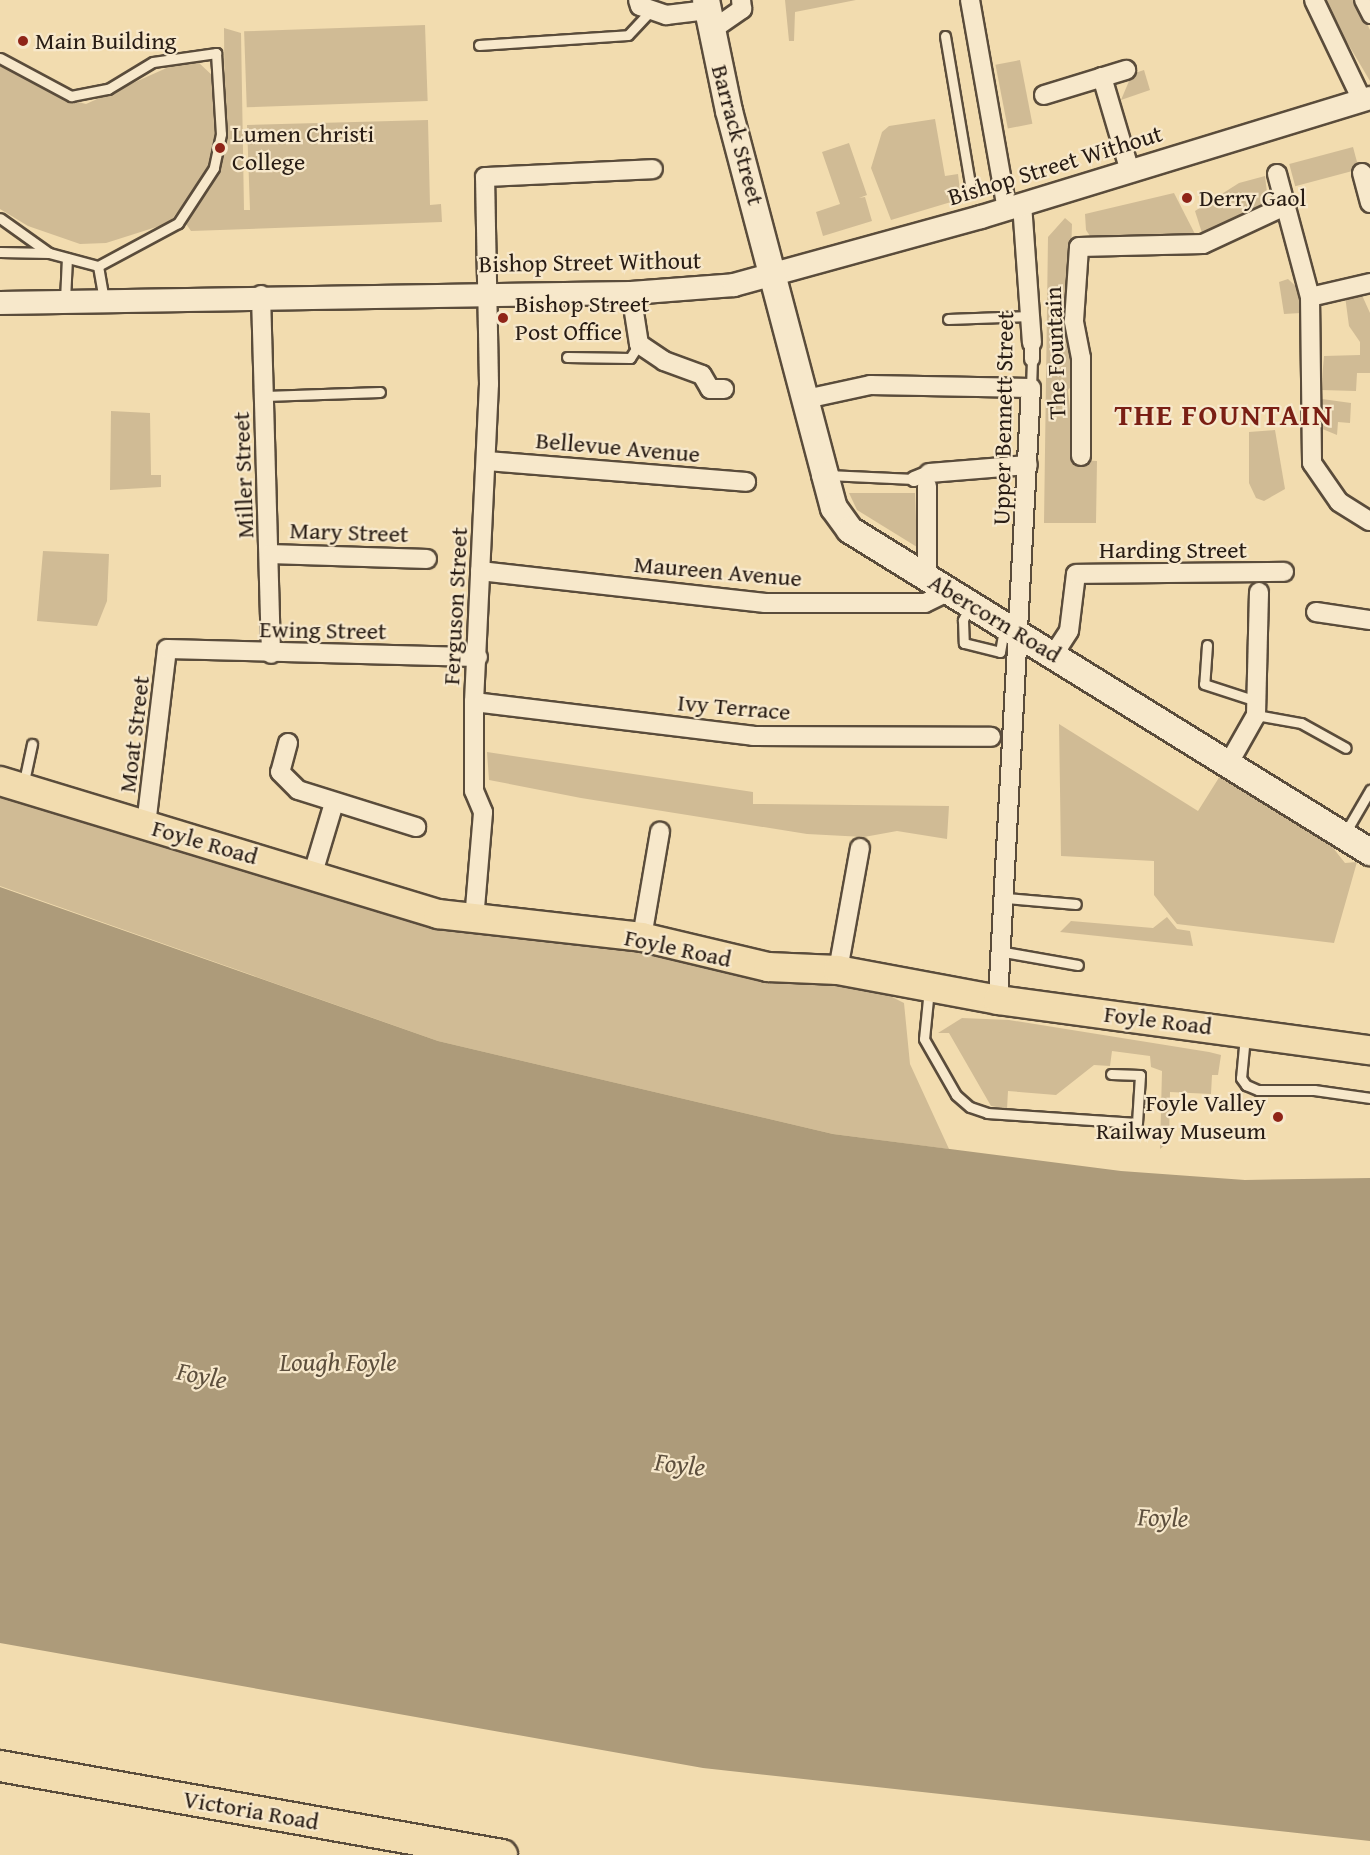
<!DOCTYPE html>
<style>
body{margin:0}
#map{position:relative;width:1370px;height:1855px;overflow:hidden;background:#f2dcaf;font-family:"Gentium Book Plus",serif}
div>[style]{position:absolute}
[style*='--x']{left:calc(var(--x)*1px);top:calc(var(--y)*1px);width:calc(var(--w)*1px);rotate:calc(var(--a)*1deg)}
.green>*{inset:0;background:#d0bb95;transform-origin:0 0}
.water>*{inset:0;background:#ad9b7a}
.roads{filter:drop-shadow(2px 0 #5a4c3b) drop-shadow(-2px 0 #5a4c3b) drop-shadow(0 2px #5a4c3b) drop-shadow(0 -2px #5a4c3b)}
.service>*{height:9px;margin:-4.5px;padding:0 4.5px;transform-origin:4.5px;border-radius:4.5px;background:#f7e8cb}
.pedestrian>*{height:14px;margin:-7px;padding:0 7px;transform-origin:7px;border-radius:7px;background:#f7e8cb}
.minor>*{height:18px;margin:-9px;padding:0 9px;transform-origin:9px;border-radius:9px;background:#f7e8cb}
.tertiary>*{height:22px;margin:-11px;padding:0 11px;transform-origin:11px;border-radius:11px;background:#f7e8cb}
.secondary>*{height:26px;margin:-13px;padding:0 13px;transform-origin:13px;border-radius:13px;background:#f7e8cb}
.primary>*{height:28px;margin:-14px;padding:0 14px;transform-origin:14px;border-radius:14px;background:#f2dcaf}
.trunk>*{height:30px;margin:-15px;padding:0 15px;transform-origin:15px;border-radius:15px;background:#f2dcaf}
.dots>*{width:16px;height:16px;translate:-50% -50%;box-sizing:border-box;border:3px solid #f7e8cb;border-radius:50%}
span{translate:-50% -50%;white-space:nowrap;text-align:center;line-height:1.15;-webkit-text-stroke:4.5px #f7e8cb;paint-order:stroke}
.poi-label{font-size:24px;color:#281c14}
.left{translate:0 -50%;text-align:left}
.right{translate:-100% -50%;text-align:right}
.street-label{font-size:24px;color:#281c14}
.water-label{font-size:26px;color:#5d4f3d;font-style:italic}
.district-label{font-size:30px;color:#7a1f14;font-weight:700;letter-spacing:1.5px}
</style>
<div id="map">
<div class="green">
<div style="clip-path:polygon(785px 0,856px 0,795px 12px,794px 41px,789px 41px)"></div>
<div style="clip-path:polygon(1322px 0,1356px 0,1370px 30px,1370px 81px)"></div>
<div style="left:425px;top:25px;width:76px;height:181px;rotate:88deg"></div>
<div style="clip-path:polygon(224px 28px,241px 33px,244px 210px,250px 210px,247px 125px,428px 120px,430px 205px,441px 204px,442px 222px,191px 231px,184px 221px,210px 189px,225px 153px)"></div>
<div style="left:1020px;top:60px;width:65px;height:25px;rotate:79deg"></div>
<div style="clip-path:polygon(198px 62px,214px 77px,214px 149px,205px 175px,169px 223px,106px 243px,80px 244px,28px 226px,0 209px,0 65px,59px 97px,86px 104px,171px 66px)"></div>
<div style="clip-path:polygon(1144px 70px,1150px 90px,1121px 100px,1132px 74px)"></div>
<div style="clip-path:polygon(935px 119px,945px 176px,958px 174px,961px 199px,891px 220px,871px 168px,882px 132px,889px 126px)"></div>
<div style="clip-path:polygon(849px 143px,867px 195px,859px 198px,865px 197px,872px 221px,823px 236px,816px 212px,840px 204px,822px 152px)"></div>
<div style="left:1353px;top:147px;width:23px;height:66px;rotate:75deg"></div>
<div style="clip-path:polygon(1265px 176px,1268px 201px,1247px 216px,1202px 233px,1195px 211px,1239px 183px)"></div>
<div style="clip-path:polygon(1174px 193px,1195px 234px,1092px 239px,1086px 230px,1085px 214px)"></div>
<div style="clip-path:polygon(1065px 218px,1072px 224px,1069px 323px,1076px 381px,1068px 390px,1075px 460px,1097px 461px,1096px 523px,1044px 523px,1048px 237px)"></div>
<div style="clip-path:polygon(1288px 279px,1301px 291px,1301px 313px,1284px 314px,1279px 282px)"></div>
<div style="clip-path:polygon(1361px 293px,1370px 313px,1370px 373px,1357px 373px,1356px 391px,1321px 390px,1324px 356px,1360px 355px,1360px 342px,1349px 326px,1345px 296px)"></div>
<div style="clip-path:polygon(1322px 399px,1351px 403px,1350px 423px,1338px 422px,1337px 435px,1320px 428px)"></div>
<div style="clip-path:polygon(111px 411px,150px 413px,151px 475px,161px 475px,161px 487px,110px 490px)"></div>
<div style="clip-path:polygon(1275px 430px,1285px 489px,1264px 501px,1256px 498px,1249px 483px,1249px 432px)"></div>
<div style="clip-path:polygon(849px 493px,915px 493px,917px 547px,857px 510px)"></div>
<div style="clip-path:polygon(43px 551px,109px 554px,107px 601px,97px 626px,37px 621px)"></div>
<div style="clip-path:polygon(1059px 724px,1198px 811px,1220px 776px,1330px 844px,1345px 863px,1357px 862px,1334px 943px,1177px 924px,1154px 895px,1154px 861px,1061px 856px)"></div>
<div style="clip-path:polygon(487px 752px,753px 792px,753px 804px,949px 806px,947px 839px,897px 831px,864px 837px,807px 834px,581px 798px,489px 780px)"></div>
<div style="clip-path:polygon(0 781px,438px 914px,838px 970px,904px 1003px,910px 1064px,949px 1149px,833px 1134px,438px 1041px,0 886px)"></div>
<div style="clip-path:polygon(1167px 917px,1177px 929px,1190px 931px,1193px 946px,1060px 932px,1071px 921px,1153px 928px)"></div>
<div style="clip-path:polygon(962px 1018px,1009px 1020px,1209px 1052px,1221px 1055px,1218px 1075px,1212px 1075px,1211px 1094px,1170px 1092px,1169px 1142px,1160px 1149px,1162px 1071px,1151px 1067px,1150px 1056px,1112px 1051px,1110px 1066px,1094px 1065px,1056px 1095px,1008px 1091px,1007px 1109px,991px 1106px,949px 1033px,938px 1033px)"></div>
</div>
<div class="water">
<div style="clip-path:polygon(0 887px,438px 1041px,833px 1134px,1121px 1171px,1245px 1180px,1370px 1178px,1370px 1841px,703px 1768px,0 1643px)"></div>
</div>
<div class="roads">
<div class="service">
<div style="--x:945;--y:36;--w:156;--a:80.4"></div>
<div style="--x:479;--y:45;--w:149;--a:-3.8"></div>
<div style="--x:628;--y:35;--w:33;--a:-47"></div>
<div style="--x:0;--y:58;--w:81;--a:28.2"></div>
<div style="--x:71;--y:96;--w:38;--a:-11"></div>
<div style="--x:108;--y:89;--w:52;--a:-31"></div>
<div style="--x:153;--y:62;--w:64;--a:-8.1"></div>
<div style="--x:216;--y:53;--w:81;--a:86.5"></div>
<div style="--x:221;--y:134;--w:35;--a:102"></div>
<div style="--x:214;--y:168;--w:66;--a:123.2"></div>
<div style="--x:178;--y:223;--w:91;--a:151.7"></div>
<div style="--x:98;--y:266;--w:51;--a:-165.1"></div>
<div style="--x:49;--y:253;--w:60;--a:-144.5"></div>
<div style="--x:0;--y:252;--w:49;--a:1.2"></div>
<div style="--x:98;--y:266;--w:34;--a:80"></div>
<div style="--x:65;--y:300;--w:42;--a:-87.3"></div>
<div style="--x:948;--y:319;--w:82;--a:-2.1"></div>
<div style="--x:567;--y:357;--w:63;--a:0.9"></div>
<div style="--x:630;--y:358;--w:17;--a:-57"></div>
<div style="--x:1031;--y:388;--w:29;--a:-88"></div>
<div style="--x:265;--y:396;--w:115;--a:-2"></div>
<div style="--x:827;--y:475;--w:87;--a:2.6"></div>
<div style="--x:970;--y:606;--w:16;--a:117"></div>
<div style="--x:963;--y:620;--w:23;--a:88"></div>
<div style="--x:964;--y:643;--w:37;--a:14"></div>
<div style="--x:1000;--y:652;--w:22;--a:-80"></div>
<div style="--x:1207;--y:645;--w:39;--a:94"></div>
<div style="--x:1204;--y:684;--w:55;--a:18.1"></div>
<div style="--x:1256;--y:715;--w:46;--a:10.1"></div>
<div style="--x:1301;--y:723;--w:51;--a:29.1"></div>
<div style="--x:23;--y:786;--w:43;--a:-77.9"></div>
<div style="--x:1345;--y:833;--w:50;--a:-59.8"></div>
<div style="--x:1006;--y:898;--w:70;--a:4.9"></div>
<div style="--x:1004;--y:952;--w:75;--a:10"></div>
<div style="--x:929;--y:989;--w:50;--a:95.7"></div>
<div style="--x:924;--y:1039;--w:64;--a:60.3"></div>
<div style="--x:956;--y:1095;--w:18;--a:41"></div>
<div style="--x:970;--y:1107;--w:18;--a:19"></div>
<div style="--x:987;--y:1113;--w:150;--a:3.8"></div>
<div style="--x:1137;--y:1123;--w:48;--a:-86.4"></div>
<div style="--x:1140;--y:1075;--w:29;--a:-178"></div>
<div style="--x:1245;--y:1036;--w:42;--a:95.4"></div>
<div style="--x:1241;--y:1078;--w:9;--a:54"></div>
<div style="--x:1246;--y:1085;--w:13;--a:23"></div>
<div style="--x:1258;--y:1090;--w:56;--a:0"></div>
<div style="--x:1314;--y:1090;--w:57;--a:8.1"></div>
</div>
<div class="pedestrian">
<div style="--x:1362;--y:0;--w:18;--a:63"></div>
<div style="--x:1032;--y:359;--w:16;--a:-90"></div>
<div style="--x:914;--y:479;--w:16;--a:-22"></div>
</div>
<div class="minor">
<div style="--x:638;--y:0;--w:6;--a:72"></div>
<div style="--x:640;--y:6;--w:28;--a:19"></div>
<div style="--x:666;--y:15;--w:42;--a:-6.8"></div>
<div style="--x:970;--y:0;--w:212;--a:80"></div>
<div style="--x:1314;--y:0;--w:111;--a:64.4"></div>
<div style="--x:712;--y:30;--w:37;--a:-35"></div>
<div style="--x:742;--y:9;--w:9;--a:-96"></div>
<div style="--x:1102;--y:77;--w:95;--a:73.5"></div>
<div style="--x:1044;--y:95;--w:86;--a:-17"></div>
<div style="--x:1362;--y:173;--w:31;--a:75"></div>
<div style="--x:1277;--y:174;--w:127;--a:75"></div>
<div style="--x:1310;--y:297;--w:166;--a:89.3"></div>
<div style="--x:1312;--y:463;--w:47;--a:55.3"></div>
<div style="--x:1339;--y:502;--w:36;--a:32"></div>
<div style="--x:1022;--y:204;--w:139;--a:85.9"></div>
<div style="--x:631;--y:293;--w:52;--a:81.1"></div>
<div style="--x:639;--y:344;--w:30;--a:34"></div>
<div style="--x:664;--y:361;--w:40;--a:20.2"></div>
<div style="--x:702;--y:375;--w:16;--a:60"></div>
<div style="--x:710;--y:389;--w:14;--a:0"></div>
<div style="--x:261;--y:295;--w:359;--a:88.4"></div>
<div style="--x:1310;--y:297;--w:62;--a:-13.1"></div>
<div style="--x:806;--y:399;--w:66;--a:-12.3"></div>
<div style="--x:870;--y:385;--w:161;--a:1.1"></div>
<div style="--x:1031;--y:388;--w:613;--a:93.09"></div>
<div style="--x:1081;--y:456;--w:98;--a:-90"></div>
<div style="--x:1081;--y:358;--w:38;--a:-101"></div>
<div style="--x:1074;--y:321;--w:74;--a:-86.1"></div>
<div style="--x:1079;--y:247;--w:124;--a:-1.4"></div>
<div style="--x:1203;--y:244;--w:90;--a:-24.9"></div>
<div style="--x:487;--y:461;--w:260;--a:4.6"></div>
<div style="--x:929;--y:473;--w:99;--a:-4.6"></div>
<div style="--x:927;--y:486;--w:91;--a:90"></div>
<div style="--x:270;--y:554;--w:157;--a:1.8"></div>
<div style="--x:480;--y:571;--w:287;--a:6.4"></div>
<div style="--x:765;--y:603;--w:160;--a:0"></div>
<div style="--x:925;--y:603;--w:28;--a:-26"></div>
<div style="--x:1316;--y:612;--w:55;--a:8.4"></div>
<div style="--x:1054;--y:654;--w:27;--a:-57"></div>
<div style="--x:1069;--y:631;--w:57;--a:-83"></div>
<div style="--x:1076;--y:574;--w:208;--a:-0.6"></div>
<div style="--x:474;--y:702;--w:281;--a:6.9"></div>
<div style="--x:753;--y:736;--w:238;--a:0.2"></div>
<div style="--x:288;--y:743;--w:30;--a:105"></div>
<div style="--x:280;--y:772;--w:25;--a:45"></div>
<div style="--x:298;--y:790;--w:124;--a:17.4"></div>
<div style="--x:1230;--y:761;--w:53;--a:-60.5"></div>
<div style="--x:1256;--y:715;--w:123;--a:-88.6"></div>
<div style="--x:146;--y:825;--w:177;--a:-83.2"></div>
<div style="--x:167;--y:649;--w:311;--a:1.5"></div>
<div style="--x:313;--y:873;--w:73;--a:-73.3"></div>
<div style="--x:474;--y:920;--w:108;--a:-85.2"></div>
<div style="--x:483;--y:812;--w:23;--a:-113"></div>
<div style="--x:474;--y:791;--w:89;--a:-90"></div>
<div style="--x:474;--y:702;--w:318;--a:-87.3"></div>
<div style="--x:489;--y:384;--w:207;--a:-91.1"></div>
<div style="--x:485;--y:177;--w:168;--a:-2.7"></div>
<div style="--x:642;--y:937;--w:107;--a:-80.3"></div>
<div style="--x:838;--y:970;--w:124;--a:-79.8"></div>
</div>
<div class="tertiary">
<div style="--x:0;--y:303;--w:631;--a:-0.91"></div>
<div style="--x:631;--y:293;--w:103;--a:-4.4"></div>
<div style="--x:734;--y:285;--w:256;--a:-15.4"></div>
<div style="--x:981;--y:217;--w:407;--a:-17"></div>
</div>
<div class="secondary">
<div style="--x:706;--y:0;--w:113;--a:78.3"></div>
<div style="--x:729;--y:111;--w:376;--a:75.2"></div>
<div style="--x:825;--y:475;--w:34;--a:75"></div>
<div style="--x:834;--y:508;--w:27;--a:54"></div>
<div style="--x:850;--y:530;--w:612;--a:31.77"></div>
</div>
<div class="primary">
<div style="--x:0;--y:781;--w:458;--a:16.9"></div>
<div style="--x:438;--y:914;--w:205;--a:6.4"></div>
<div style="--x:642;--y:937;--w:130;--a:13.4"></div>
<div style="--x:768;--y:967;--w:70;--a:2.5"></div>
<div style="--x:838;--y:970;--w:163;--a:10.6"></div>
<div style="--x:998;--y:1000;--w:375;--a:7.7"></div>
</div>
<div class="trunk">
<div style="--x:0;--y:1766;--w:510;--a:10.05"></div>
</div>
</div>
<div class="dots">
<div style="left:23px;top:41px;background:#8f2418"></div>
<div style="left:220px;top:148px;background:#8f2418"></div>
<div style="left:1187px;top:198px;background:#8f2418"></div>
<div style="left:503px;top:318px;background:#8f2418"></div>
<div style="left:1278px;top:1117px;background:#8f2418"></div>
</div>
<div class="poi-label">
<span class="left" style="left:35px;top:41px">Main Building</span>
<span class="left" style="left:232px;top:148px">Lumen Christi<br>College</span>
<span class="left" style="left:1199px;top:198px">Derry Gaol</span>
<span class="left" style="left:515px;top:318px">Bishop Street<br>Post Office</span>
<span class="right" style="left:1266px;top:1117px">Foyle Valley<br>Railway Museum</span>
</div>
<div class="street-label">
<span style="left:738px;top:135px;rotate:75deg">Barrack Street</span>
<span style="left:1055px;top:165px;rotate:-17deg">Bishop Street Without</span>
<span style="left:590px;top:262px;rotate:-1deg">Bishop Street Without</span>
<span style="left:1055px;top:353px;rotate:-92deg">The Fountain</span>
<span style="left:1003px;top:418px;rotate:-89deg">Upper Bennett Street</span>
<span style="left:618px;top:447px;rotate:5deg">Bellevue Avenue</span>
<span style="left:243px;top:475px;rotate:-92deg">Miller Street</span>
<span style="left:349px;top:532px;rotate:2deg">Mary Street</span>
<span style="left:1173px;top:550px">Harding Street</span>
<span style="left:718px;top:571px;rotate:5deg">Maureen Avenue</span>
<span style="left:455px;top:606px;rotate:-87deg">Ferguson Street</span>
<span style="left:995px;top:618px;rotate:31deg">Abercorn Road</span>
<span style="left:323px;top:630px;rotate:1deg">Ewing Street</span>
<span style="left:734px;top:707px;rotate:5deg">Ivy Terrace</span>
<span style="left:134px;top:734px;rotate:-83deg">Moat Street</span>
<span style="left:205px;top:842px;rotate:16deg">Foyle Road</span>
<span style="left:678px;top:948px;rotate:12deg">Foyle Road</span>
<span style="left:1158px;top:1020px;rotate:7deg">Foyle Road</span>
<span style="left:251px;top:1810px;rotate:10deg">Victoria Road</span>
</div>
<div class="water-label">
<span style="left:338px;top:1362px">Lough Foyle</span>
<span style="left:202px;top:1375px;rotate:11deg">Foyle</span>
<span style="left:680px;top:1464px;rotate:7deg">Foyle</span>
<span style="left:1163px;top:1517px;rotate:2deg">Foyle</span>
</div>
<div class="district-label">
<span style="left:1224px;top:414px">THE FOUNTAIN</span>
</div>
</div>
